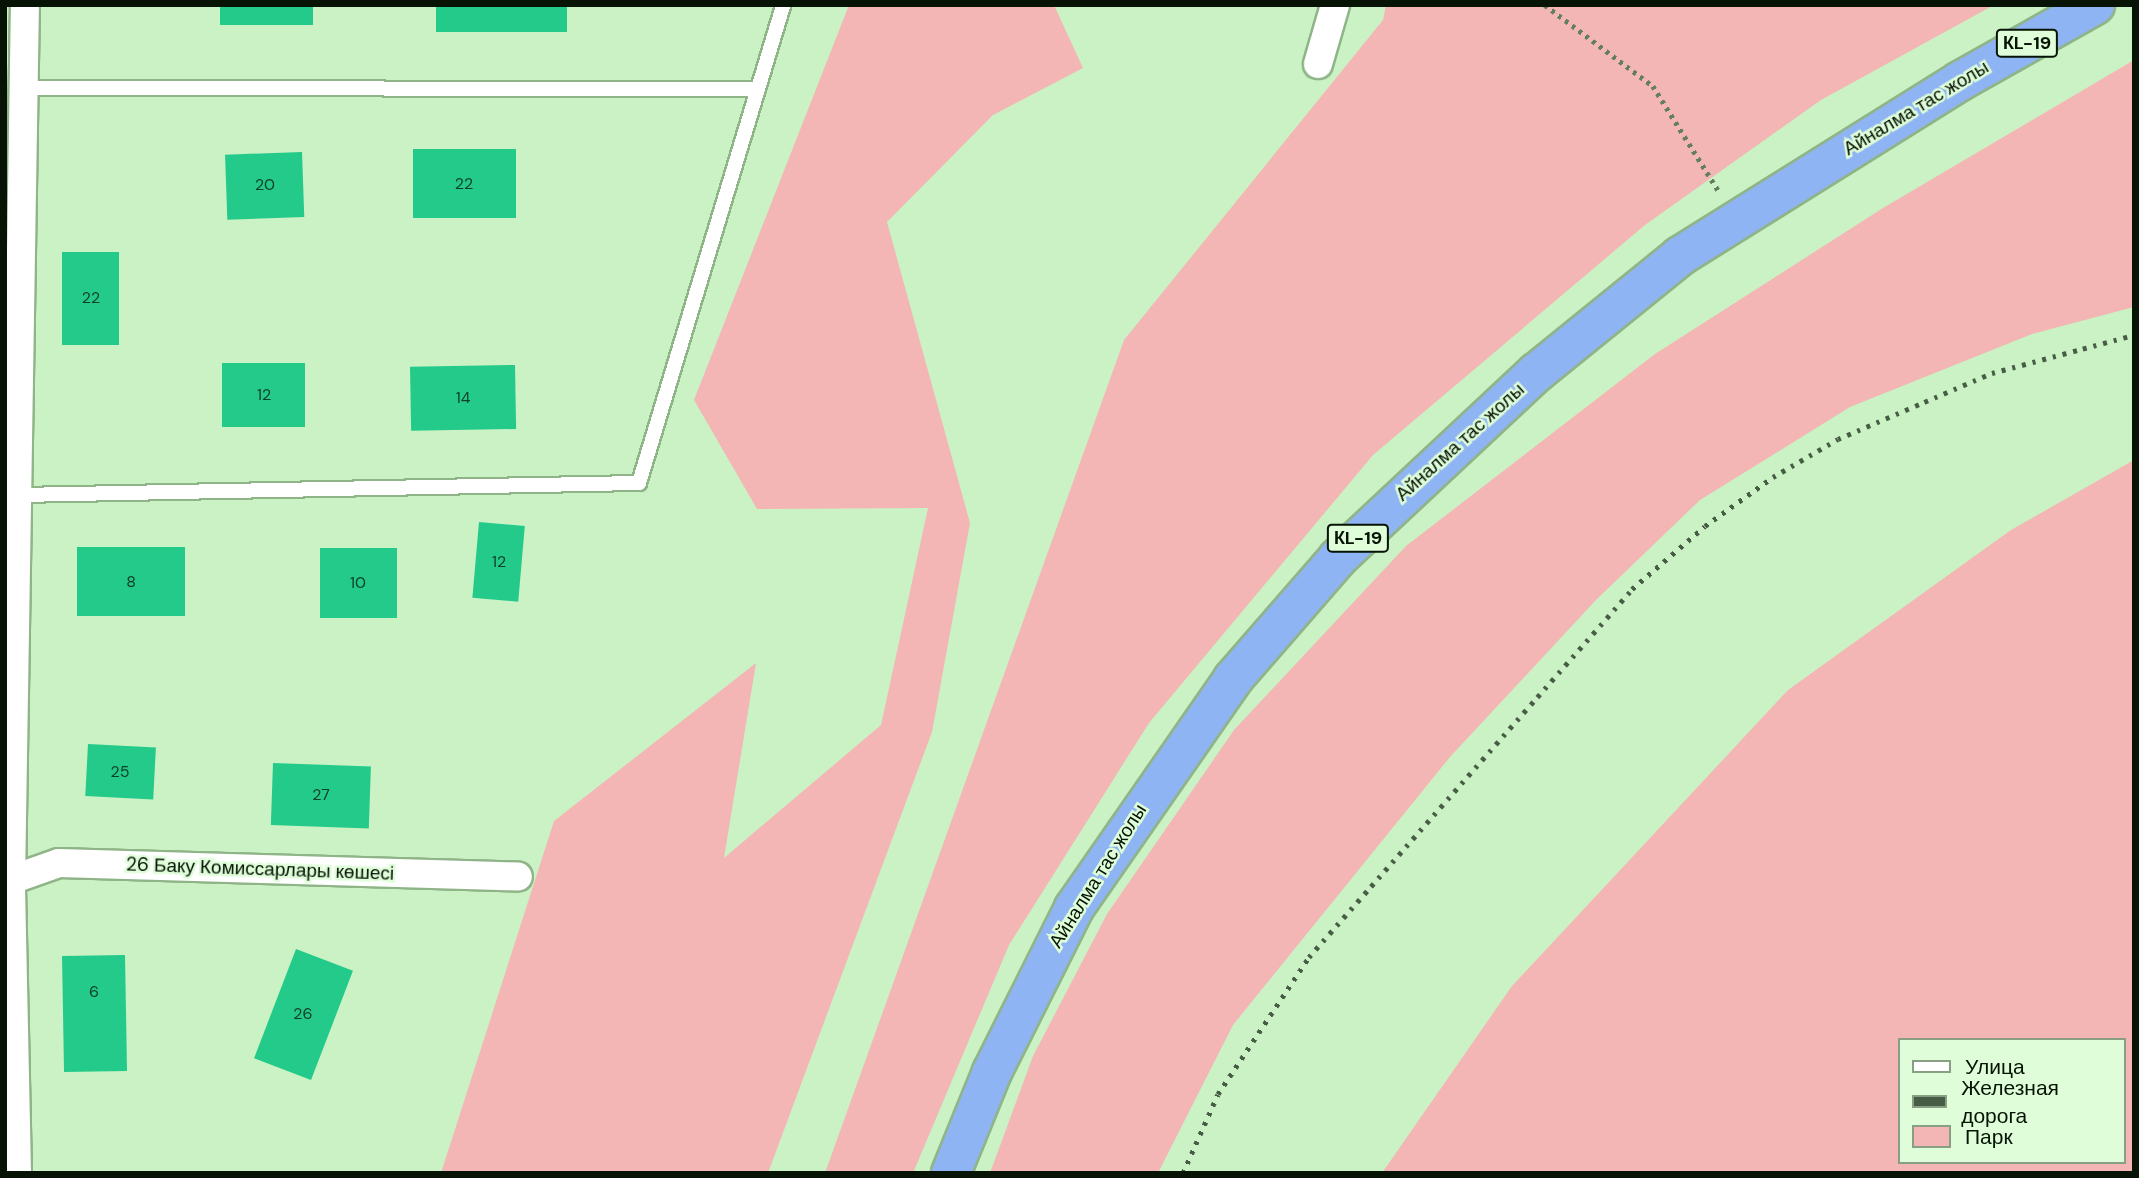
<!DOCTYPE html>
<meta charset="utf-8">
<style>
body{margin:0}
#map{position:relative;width:2139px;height:1178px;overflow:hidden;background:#cbf2c4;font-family:"DM Sans",sans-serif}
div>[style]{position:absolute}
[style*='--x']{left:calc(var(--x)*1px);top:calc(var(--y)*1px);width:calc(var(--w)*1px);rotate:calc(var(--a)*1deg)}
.green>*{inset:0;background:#f3b6b4}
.building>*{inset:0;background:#24ca8a;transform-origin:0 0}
.path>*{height:4.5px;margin-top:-2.25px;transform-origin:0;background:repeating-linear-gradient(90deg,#647e60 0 3.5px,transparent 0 8.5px)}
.roads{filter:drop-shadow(2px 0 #8fb488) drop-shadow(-2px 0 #8fb488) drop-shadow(0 2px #8fb488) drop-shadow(0 -2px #8fb488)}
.service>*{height:14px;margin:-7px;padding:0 7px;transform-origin:7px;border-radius:7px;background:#fff}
.minor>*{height:28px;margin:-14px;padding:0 14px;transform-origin:14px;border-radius:14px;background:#fff}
.trunk>*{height:38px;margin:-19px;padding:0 19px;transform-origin:19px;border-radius:19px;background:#8fb4f3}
.rail>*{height:5px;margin-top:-2.5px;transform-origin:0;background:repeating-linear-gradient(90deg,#475c44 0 3.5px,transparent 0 10.5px)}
span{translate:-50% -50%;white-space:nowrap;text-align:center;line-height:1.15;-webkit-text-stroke:5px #defdd8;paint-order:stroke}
.number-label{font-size:16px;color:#0e4126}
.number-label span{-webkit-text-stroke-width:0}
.shield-label span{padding:2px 5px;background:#defdd8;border:2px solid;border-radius:5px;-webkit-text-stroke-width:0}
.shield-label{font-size:18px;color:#061305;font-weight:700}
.street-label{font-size:19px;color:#061305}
.frame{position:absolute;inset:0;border:7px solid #061305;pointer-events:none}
.legend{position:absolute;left:1898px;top:1038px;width:228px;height:126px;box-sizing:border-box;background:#defdd8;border:2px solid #889f84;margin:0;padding:9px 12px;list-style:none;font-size:21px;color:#061305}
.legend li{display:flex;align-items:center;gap:14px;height:35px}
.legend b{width:35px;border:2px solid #889f84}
</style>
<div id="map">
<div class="green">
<div style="clip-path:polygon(849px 5px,1054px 5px,1083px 68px,993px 115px,887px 222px,970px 523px,932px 732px,768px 1173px,441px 1173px,554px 821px,756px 663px,724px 858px,881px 725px,928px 508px,757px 509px,694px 400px)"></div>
<div style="clip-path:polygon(1386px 5px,1994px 5px,1821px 100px,1645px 225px,1373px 455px,1149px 723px,1009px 945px,913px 1173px,825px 1173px,1124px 340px,1383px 20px)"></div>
<div style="clip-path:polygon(2134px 60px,2134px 307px,2032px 334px,1850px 407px,1700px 500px,1596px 600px,1450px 757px,1233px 1025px,1158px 1173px,990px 1173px,1033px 1056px,1107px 914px,1234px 730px,1406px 546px,1655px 354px,1883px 208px)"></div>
<div style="clip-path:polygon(evenodd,2134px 460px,2134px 1173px,1382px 1173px,1512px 986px,1788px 690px,2011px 530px,2134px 460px,1899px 1040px,2123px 1040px,2123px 1162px,1899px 1162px,1899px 1040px)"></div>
</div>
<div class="building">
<div style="left:220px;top:5px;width:93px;height:20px"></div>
<div style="left:436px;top:5px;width:131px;height:27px"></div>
<div style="left:413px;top:149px;width:103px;height:69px"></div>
<div style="left:302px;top:152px;width:65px;height:77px;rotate:88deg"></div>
<div style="left:62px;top:252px;width:57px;height:93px"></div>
<div style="left:305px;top:363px;width:64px;height:83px;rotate:90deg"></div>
<div style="left:515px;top:365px;width:64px;height:105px;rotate:89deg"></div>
<div style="left:479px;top:522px;width:46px;height:76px;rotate:5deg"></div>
<div style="left:77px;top:547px;width:108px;height:69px"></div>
<div style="left:320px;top:548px;width:77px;height:70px"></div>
<div style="left:88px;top:744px;width:68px;height:52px;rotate:3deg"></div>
<div style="left:273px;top:763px;width:98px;height:62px;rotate:2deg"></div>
<div style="left:296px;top:949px;width:61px;height:117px;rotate:21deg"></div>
<div style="left:125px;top:955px;width:116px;height:63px;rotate:89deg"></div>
</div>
<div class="path">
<div style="--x:1545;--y:5;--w:135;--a:36.9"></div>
<div style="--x:1653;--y:86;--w:123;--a:58"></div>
</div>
<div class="roads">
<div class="service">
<div style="--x:24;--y:88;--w:734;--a:0.08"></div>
<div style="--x:19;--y:495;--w:620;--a:-1.11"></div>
<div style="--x:639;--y:483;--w:499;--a:-73.2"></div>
</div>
<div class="minor">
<div style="--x:1318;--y:64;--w:61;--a:-73.9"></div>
<div style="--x:5;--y:882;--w:57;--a:-19.4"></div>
<div style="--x:59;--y:863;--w:459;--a:1.7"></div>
<div style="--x:17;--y:1173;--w:291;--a:-91.2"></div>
<div style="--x:11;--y:882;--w:877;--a:-89.09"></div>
</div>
<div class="trunk">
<div style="--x:951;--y:1173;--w:109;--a:-67.9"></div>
<div style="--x:992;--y:1072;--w:183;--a:-63.4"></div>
<div style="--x:1074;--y:908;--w:279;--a:-55.2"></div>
<div style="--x:1233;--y:679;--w:160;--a:-49"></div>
<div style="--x:1338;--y:558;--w:272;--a:-43.1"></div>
<div style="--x:1537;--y:372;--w:184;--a:-39"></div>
<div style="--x:1680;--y:256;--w:330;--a:-32"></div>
<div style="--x:1960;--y:81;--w:155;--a:-29.4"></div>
</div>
</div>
<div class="rail">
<div style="--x:1183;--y:1173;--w:86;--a:-66.1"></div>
<div style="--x:1218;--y:1094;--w:164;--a:-56.4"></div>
<div style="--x:1309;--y:957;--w:490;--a:-48.7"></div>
<div style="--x:1632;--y:589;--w:96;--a:-40.8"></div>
<div style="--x:1705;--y:526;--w:84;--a:-35.8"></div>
<div style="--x:1773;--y:477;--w:75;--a:-30.3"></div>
<div style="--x:1838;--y:439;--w:168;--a:-23.2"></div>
<div style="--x:1992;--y:373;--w:147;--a:-15"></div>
</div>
<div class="number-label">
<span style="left:464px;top:184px">22</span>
<span style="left:265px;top:185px">20</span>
<span style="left:91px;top:298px">22</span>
<span style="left:264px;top:395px">12</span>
<span style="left:463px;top:398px">14</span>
<span style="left:499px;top:562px">12</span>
<span style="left:131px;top:582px">8</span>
<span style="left:358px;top:583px">10</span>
<span style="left:120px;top:772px">25</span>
<span style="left:321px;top:795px">27</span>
<span style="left:94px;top:992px">6</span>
<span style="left:303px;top:1014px">26</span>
</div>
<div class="shield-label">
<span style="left:2027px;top:43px">КL-19</span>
<span style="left:1358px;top:538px">КL-19</span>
</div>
<div class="street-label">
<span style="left:1916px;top:108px;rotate:-31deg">Айналма тас жолы</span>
<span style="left:1460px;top:442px;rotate:-42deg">Айналма тас жолы</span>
<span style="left:260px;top:869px;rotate:2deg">26 Баку Комиссарлары көшесі</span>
<span style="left:1098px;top:876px;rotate:-58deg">Айналма тас жолы</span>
</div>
<div class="frame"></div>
<ul class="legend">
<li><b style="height:9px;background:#fff"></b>Улица</li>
<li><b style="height:9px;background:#475c44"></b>Железная дорога</li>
<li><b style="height:19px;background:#f3b6b4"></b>Парк</li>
</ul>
</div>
